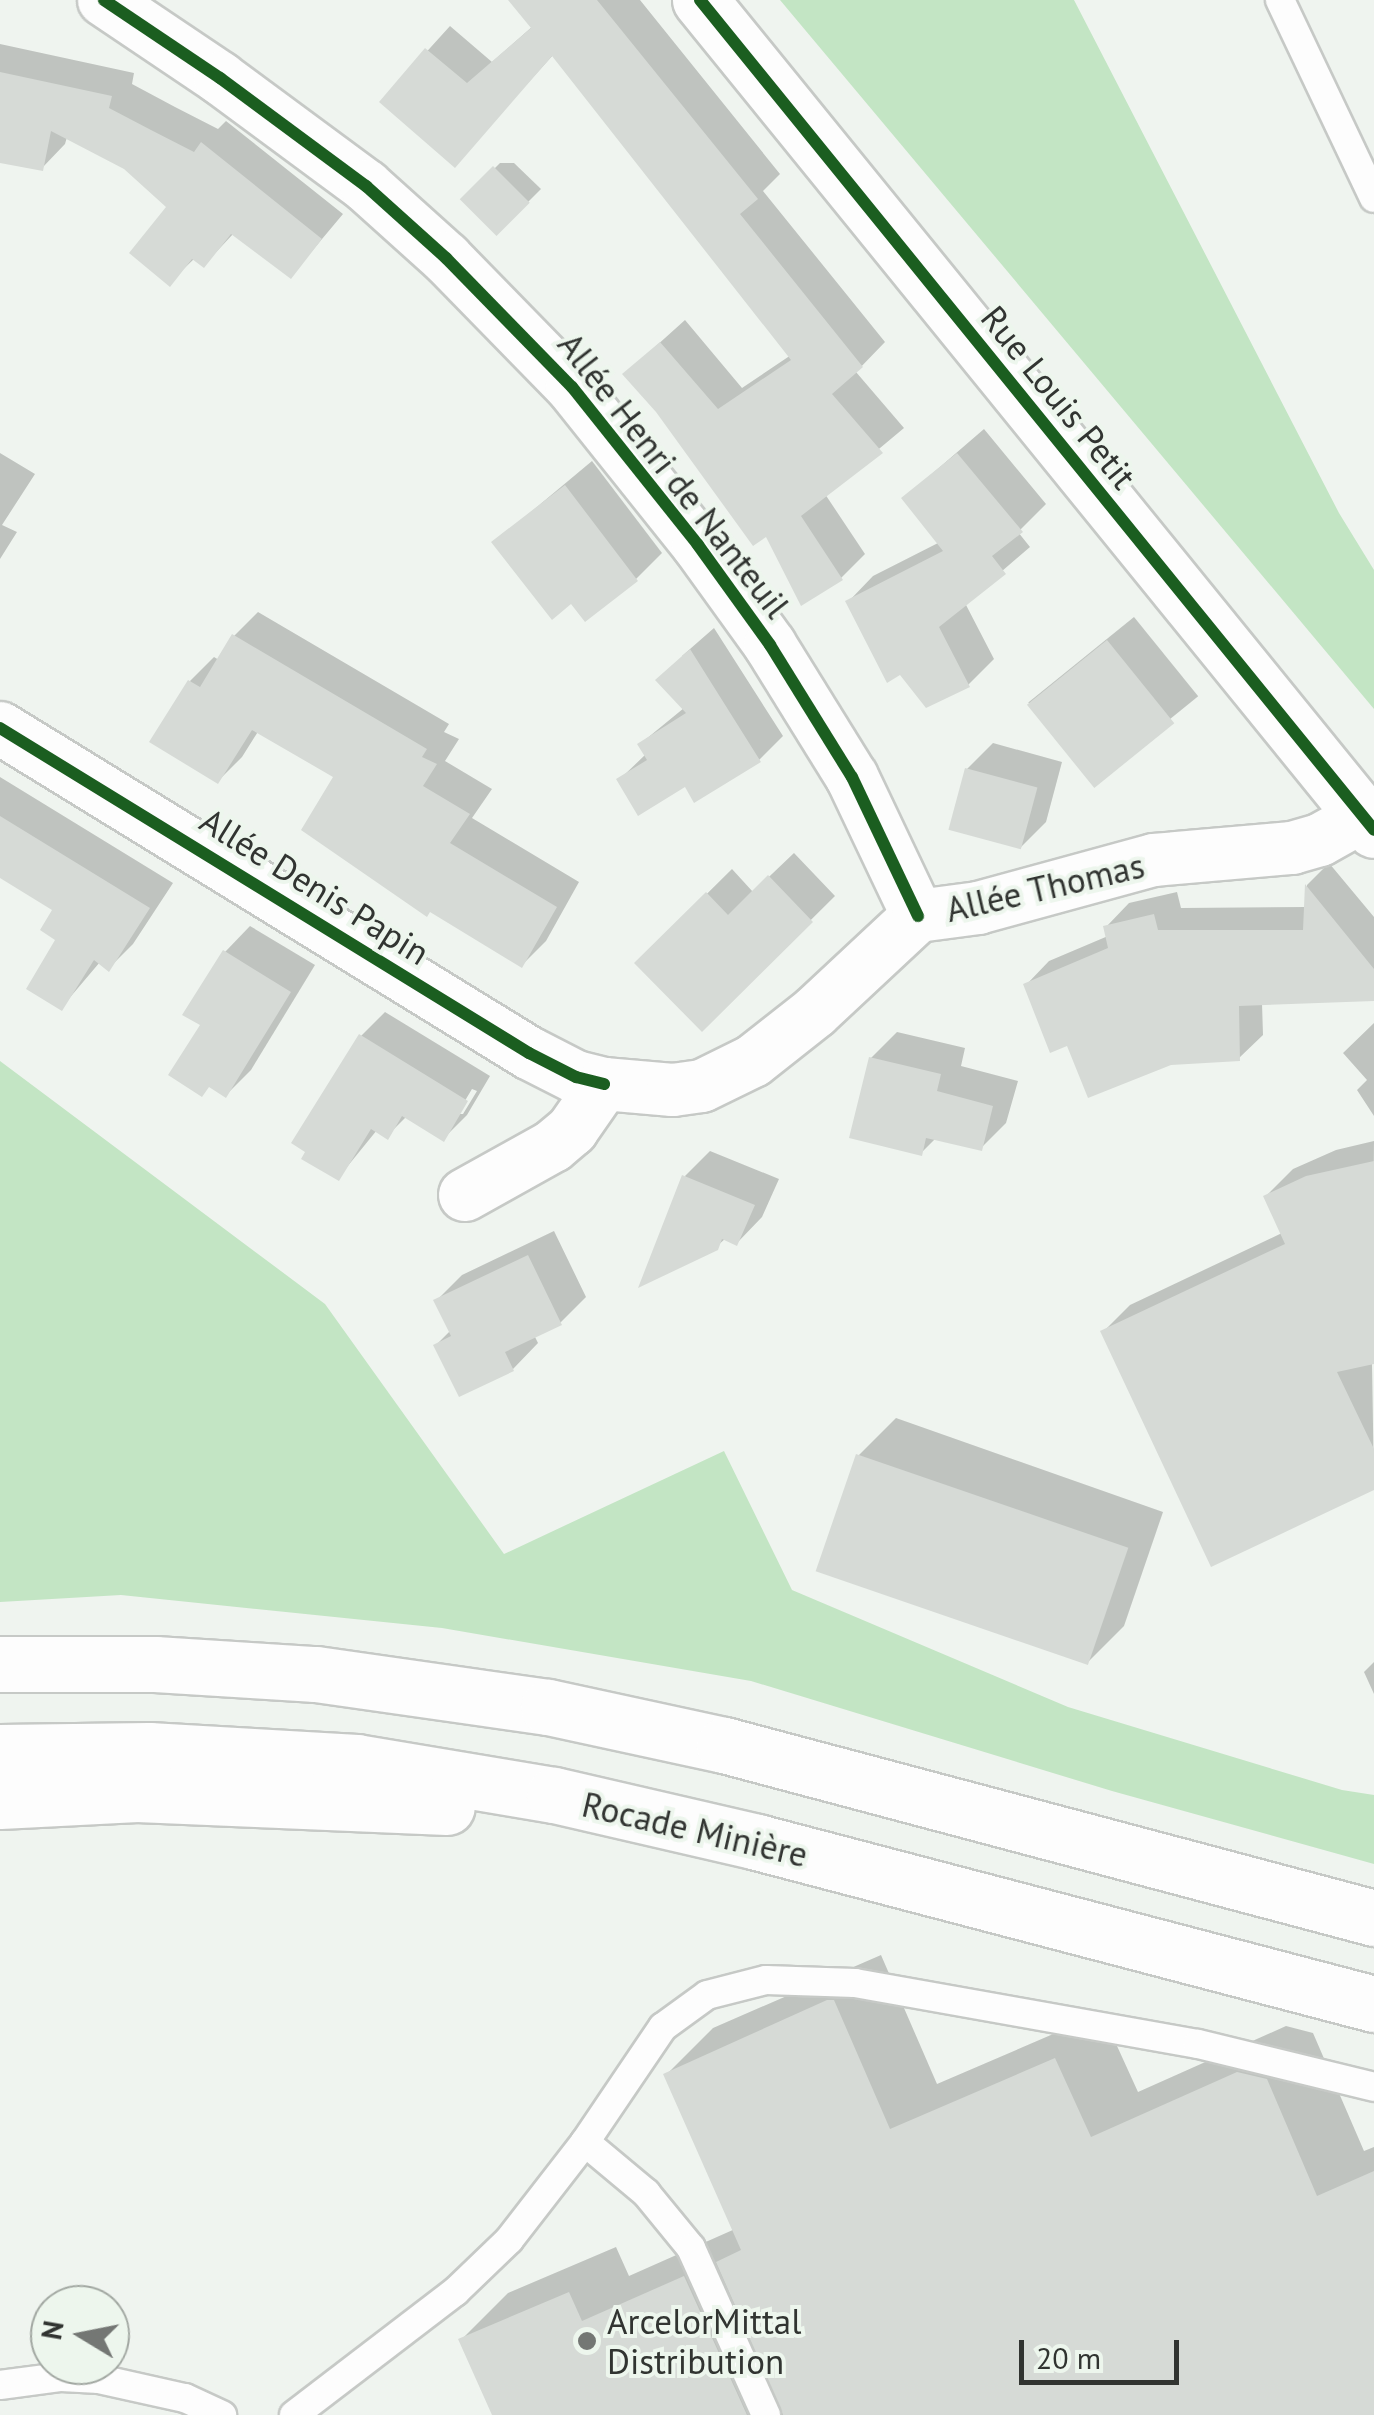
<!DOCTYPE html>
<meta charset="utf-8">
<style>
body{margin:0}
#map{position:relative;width:1374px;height:2415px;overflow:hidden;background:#eff4ef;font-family:"PT Sans",sans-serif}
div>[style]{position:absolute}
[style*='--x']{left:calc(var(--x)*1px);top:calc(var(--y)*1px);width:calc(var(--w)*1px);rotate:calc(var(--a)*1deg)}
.green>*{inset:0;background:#c3e5c4}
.shadow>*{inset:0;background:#0003;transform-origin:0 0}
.building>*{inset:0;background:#d6dad6;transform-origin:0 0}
.roads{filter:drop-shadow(2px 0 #c6c9c6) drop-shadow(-2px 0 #c6c9c6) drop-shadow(0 2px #c6c9c6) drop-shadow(0 -2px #c6c9c6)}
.lane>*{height:28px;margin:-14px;padding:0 14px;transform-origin:14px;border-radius:14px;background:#fdfdfd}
.street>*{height:52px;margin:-26px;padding:0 26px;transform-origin:26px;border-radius:26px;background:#fdfdfd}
.secondary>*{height:55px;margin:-27.5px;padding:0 27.5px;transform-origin:27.5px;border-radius:27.5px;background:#fdfdfd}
.highway>*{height:55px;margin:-27.5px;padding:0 27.5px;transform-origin:27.5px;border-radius:27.5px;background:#fdfdfd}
.cycleway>*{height:12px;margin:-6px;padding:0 6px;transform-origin:6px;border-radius:6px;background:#1b5e20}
.dots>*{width:28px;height:28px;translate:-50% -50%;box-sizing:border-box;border:5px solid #edf6ed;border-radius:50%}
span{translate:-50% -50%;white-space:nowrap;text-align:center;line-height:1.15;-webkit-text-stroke:8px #edf6ed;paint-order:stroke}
.street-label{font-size:35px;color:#313431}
.poi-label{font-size:35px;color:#313431}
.left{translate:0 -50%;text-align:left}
.north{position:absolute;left:30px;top:2285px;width:100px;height:100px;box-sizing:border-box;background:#edf6ed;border:2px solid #a2a8a2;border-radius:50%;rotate:280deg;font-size:28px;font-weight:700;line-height:40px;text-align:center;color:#313431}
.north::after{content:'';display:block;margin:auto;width:35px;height:45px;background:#747774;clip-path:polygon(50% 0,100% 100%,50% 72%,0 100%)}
.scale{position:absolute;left:1019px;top:2340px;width:160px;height:45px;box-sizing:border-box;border:5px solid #313431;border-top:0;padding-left:12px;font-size:30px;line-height:35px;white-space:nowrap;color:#313431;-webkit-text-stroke:8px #edf6ed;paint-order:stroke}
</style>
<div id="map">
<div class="green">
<div style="clip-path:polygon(780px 0,1074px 0,1339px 513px,1374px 570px,1374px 709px)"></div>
<div style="clip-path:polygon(0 1061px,325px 1304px,504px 1554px,724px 1451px,792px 1590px,1068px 1707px,1342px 1790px,1374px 1795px,1374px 1864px,1112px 1791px,751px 1681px,442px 1628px,121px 1595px,0 1602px)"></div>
</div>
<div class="shadow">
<div style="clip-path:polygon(512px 0,640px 0,780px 174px,763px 191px,885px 342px,856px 372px,904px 428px,825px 494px,865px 554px,841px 578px,767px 534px,625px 374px,685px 320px,742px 388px,791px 355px,554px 54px,455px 164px,382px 101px,450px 26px,492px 62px,533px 26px)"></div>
<div style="clip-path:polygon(0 44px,134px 73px,132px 84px,175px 107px,218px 129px,226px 121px,343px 214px,291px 276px,234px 233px,204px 265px,195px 258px,169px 283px,169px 207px,126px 167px,67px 137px,65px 144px,42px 168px,0 160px)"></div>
<div style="clip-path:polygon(500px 163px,514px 163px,541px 189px,496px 234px,463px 200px)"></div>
<div style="clip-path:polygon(984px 429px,1046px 504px,1018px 532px,1030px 547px,965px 603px,994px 659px,968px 685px,848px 602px,873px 576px,940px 542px,904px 498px)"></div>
<div style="clip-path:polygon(0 453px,35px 474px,2px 525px,17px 532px,0 559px)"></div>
<div style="clip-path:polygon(592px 461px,662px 553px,636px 579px,572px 600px,495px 542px)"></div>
<div style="clip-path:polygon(258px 612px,449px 724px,444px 732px,459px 739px,445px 761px,492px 789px,472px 818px,579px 882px,546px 941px,522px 965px,337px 776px,259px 730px,242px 757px,218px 781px,190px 681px,214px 657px,219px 660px,234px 636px)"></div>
<div style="left:1134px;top:617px;width:102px;height:136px;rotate:51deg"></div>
<div style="clip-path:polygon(714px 628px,783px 736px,759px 760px,686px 784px,619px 780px,646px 754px,640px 744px,684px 708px,682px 656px)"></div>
<div style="clip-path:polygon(993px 743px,1062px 762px,1046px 822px,1020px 848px,967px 769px)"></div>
<div style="clip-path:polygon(0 777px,173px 883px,133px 944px,109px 968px,100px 962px,61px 1008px,55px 909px,0 875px)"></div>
<div style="clip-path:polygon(794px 853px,835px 896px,702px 1028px,637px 963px,732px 869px,753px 892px)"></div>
<div style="clip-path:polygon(1329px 863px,1374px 917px,1374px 999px,1262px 1003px,1263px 1035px,1239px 1058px,1026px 985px,1049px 961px,1108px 936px,1106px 927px,1129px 903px,1177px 892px,1181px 908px,1306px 907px,1307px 885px)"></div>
<div style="clip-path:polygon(250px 926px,315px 965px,251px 1070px,226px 1095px,203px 1024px,225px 952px)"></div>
<div style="clip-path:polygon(evenodd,385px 1012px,490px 1076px,467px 1115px,443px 1139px,407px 1116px,387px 1136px,377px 1130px,338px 1178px,361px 1036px,385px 1012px,472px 1089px,477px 1091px,463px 1114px,457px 1114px,472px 1089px)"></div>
<div style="clip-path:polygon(1374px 1023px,1374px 1116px,1357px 1090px,1367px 1080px,1343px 1053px)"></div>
<div style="clip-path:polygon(897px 1032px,965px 1048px,961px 1066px,1018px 1081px,1006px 1123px,981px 1148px,936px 1138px,921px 1153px,871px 1058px)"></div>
<div style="clip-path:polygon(1374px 1141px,1372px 1363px,1374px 1487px,1103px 1332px,1130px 1305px,1282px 1233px,1266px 1196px,1293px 1169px,1336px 1150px)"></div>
<div style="clip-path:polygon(710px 1151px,779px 1179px,762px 1217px,737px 1243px,726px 1238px,716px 1247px,685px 1176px)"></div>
<div style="clip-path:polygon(554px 1231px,586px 1297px,560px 1323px,534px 1335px,538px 1343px,513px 1369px,436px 1345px,451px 1330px,436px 1301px,462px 1275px)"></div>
<div style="clip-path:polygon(896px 1418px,1163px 1512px,1124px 1626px,1087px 1663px,858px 1456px)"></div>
<div style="clip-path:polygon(1374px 1662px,1374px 1694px,1364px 1672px)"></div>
<div style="clip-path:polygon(881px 1955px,937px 2084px,1102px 2013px,1138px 2092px,1286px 2026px,1313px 2033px,1364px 2151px,1374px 2147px,1374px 2415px,495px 2415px,461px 2340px,508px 2293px,616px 2247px,629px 2276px,735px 2229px,666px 2075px,713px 2028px)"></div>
</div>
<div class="building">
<div style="clip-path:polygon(508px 0,597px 0,758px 199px,740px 214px,863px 367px,832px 394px,883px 453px,801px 516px,843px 580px,801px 606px,766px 537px,753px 546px,656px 412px,622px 374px,660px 342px,718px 409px,791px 360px,552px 56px,455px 168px,379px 102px,425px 48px,467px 83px,531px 28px)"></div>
<div style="clip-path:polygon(0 72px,112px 96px,109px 108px,151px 130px,194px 152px,201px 142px,322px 239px,291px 279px,231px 234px,204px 268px,192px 259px,170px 287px,129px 253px,166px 207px,124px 169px,51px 131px,43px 171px,0 163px)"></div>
<div style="left:493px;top:166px;width:52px;height:47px;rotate:45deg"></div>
<div style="clip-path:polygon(957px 453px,1023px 532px,992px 556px,1006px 574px,939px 627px,970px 687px,926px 708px,900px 675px,887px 683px,845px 601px,943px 551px,901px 498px)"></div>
<div style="clip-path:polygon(565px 485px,638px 581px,585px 622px,571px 604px,552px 620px,491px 542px)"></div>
<div style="clip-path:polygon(232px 634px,427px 749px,422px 757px,437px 764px,423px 786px,470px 814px,450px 843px,557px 907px,522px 968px,430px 912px,427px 917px,301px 830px,333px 777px,252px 730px,218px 784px,149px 742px,188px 680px,200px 687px)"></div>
<div style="left:1107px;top:640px;width:107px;height:103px;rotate:51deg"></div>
<div style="clip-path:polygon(690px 649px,761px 762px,694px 803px,685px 787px,638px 816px,616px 779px,647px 760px,637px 744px,686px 713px,655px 680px)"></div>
<div style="left:965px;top:768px;width:75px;height:64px;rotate:15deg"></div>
<div style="clip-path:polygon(0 816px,150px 908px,109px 972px,94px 960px,62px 1011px,26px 989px,55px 940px,40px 930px,52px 910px,0 878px)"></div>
<div style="clip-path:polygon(768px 875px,813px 922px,702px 1032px,634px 963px,706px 892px,728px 915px)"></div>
<div style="clip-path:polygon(1305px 884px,1374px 969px,1374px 1001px,1239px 1006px,1240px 1061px,1171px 1065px,1088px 1098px,1067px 1046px,1050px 1053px,1023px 984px,1108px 948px,1103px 926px,1154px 914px,1158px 930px,1303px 930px)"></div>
<div style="clip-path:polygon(223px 950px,291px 992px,226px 1098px,209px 1087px,202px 1097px,168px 1075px,200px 1025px,182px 1015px)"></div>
<div style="clip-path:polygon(359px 1034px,468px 1101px,444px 1142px,402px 1116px,388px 1140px,371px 1129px,339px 1181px,301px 1159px,305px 1152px,291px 1143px)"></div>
<div style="clip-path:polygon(869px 1057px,941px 1074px,937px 1091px,993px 1106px,982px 1151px,926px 1138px,922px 1156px,849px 1138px)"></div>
<div style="clip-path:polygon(1374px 1161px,1374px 1364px,1337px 1372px,1374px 1449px,1374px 1490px,1211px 1567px,1100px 1331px,1285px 1244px,1263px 1196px,1306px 1176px)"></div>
<div style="clip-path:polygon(682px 1175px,755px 1205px,737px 1246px,722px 1239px,718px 1250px,638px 1288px)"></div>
<div style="clip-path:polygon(528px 1255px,562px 1325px,505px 1352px,514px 1371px,459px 1397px,433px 1345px,451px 1336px,433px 1300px)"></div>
<div style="left:856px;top:1454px;width:288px;height:124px;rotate:19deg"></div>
<div style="clip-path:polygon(827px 2000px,834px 2000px,890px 2129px,1055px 2058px,1091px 2137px,1237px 2072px,1267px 2079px,1317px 2196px,1374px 2171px,1374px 2415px,783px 2415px,716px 2262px,741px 2250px,663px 2074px)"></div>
<div style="clip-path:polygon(684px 2276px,747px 2415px,492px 2415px,458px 2339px,569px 2292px,582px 2321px)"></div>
</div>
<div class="roads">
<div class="lane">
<div style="--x:1280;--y:0;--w:219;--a:64.6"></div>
<div style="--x:585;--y:2142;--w:80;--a:39.9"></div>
<div style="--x:646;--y:2193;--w:71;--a:50.7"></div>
<div style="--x:691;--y:2248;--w:183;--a:65.8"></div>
<div style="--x:0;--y:2385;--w:62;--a:-7.5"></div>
<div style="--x:61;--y:2377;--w:38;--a:3"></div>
<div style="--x:99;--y:2379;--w:88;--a:12.5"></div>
<div style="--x:185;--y:2398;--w:41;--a:24.7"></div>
<div style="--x:294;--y:2415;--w:203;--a:-37.4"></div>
<div style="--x:455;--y:2292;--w:75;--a:-43.9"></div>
<div style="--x:509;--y:2240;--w:124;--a:-52.2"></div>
<div style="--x:585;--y:2142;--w:139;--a:-55.9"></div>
<div style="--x:663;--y:2027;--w:54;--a:-36"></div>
<div style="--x:707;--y:1995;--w:61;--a:-14.3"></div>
<div style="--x:766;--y:1980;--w:89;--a:1.9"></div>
<div style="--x:855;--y:1983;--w:348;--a:10.1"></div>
<div style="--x:1198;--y:2044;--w:181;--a:13.7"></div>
</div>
<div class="street">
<div style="--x:104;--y:0;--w:140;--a:33.9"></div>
<div style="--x:220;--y:78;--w:182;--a:36.5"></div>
<div style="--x:366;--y:186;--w:108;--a:42"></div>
<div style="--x:446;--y:258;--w:180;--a:45.7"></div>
<div style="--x:572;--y:387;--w:202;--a:51.4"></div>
<div style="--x:698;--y:545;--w:123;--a:54.2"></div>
<div style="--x:770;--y:645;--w:155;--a:58.2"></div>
<div style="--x:852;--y:777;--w:154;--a:64.6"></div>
<div style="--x:0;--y:728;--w:621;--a:31.57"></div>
<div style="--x:529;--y:1053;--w:53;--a:27.1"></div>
<div style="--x:576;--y:1077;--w:29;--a:14"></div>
<div style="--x:465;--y:1195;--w:101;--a:-29.1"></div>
<div style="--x:553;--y:1146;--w:25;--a:-40"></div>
<div style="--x:572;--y:1130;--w:56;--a:-55.2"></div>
<div style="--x:604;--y:1084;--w:69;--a:5"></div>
<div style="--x:673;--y:1090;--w:29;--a:-8"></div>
<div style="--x:702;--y:1086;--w:57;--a:-26.1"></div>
<div style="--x:753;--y:1061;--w:79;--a:-38.3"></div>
<div style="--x:815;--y:1012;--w:141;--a:-43"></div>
<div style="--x:918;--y:916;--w:61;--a:-7.6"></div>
<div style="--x:978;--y:908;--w:182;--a:-15.3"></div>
<div style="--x:1154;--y:860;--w:139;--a:-5"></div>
<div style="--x:1292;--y:848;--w:29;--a:-16"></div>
<div style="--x:1320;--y:840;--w:49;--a:-29.2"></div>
</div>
<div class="secondary">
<div style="--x:700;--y:0;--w:1069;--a:50.92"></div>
</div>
<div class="highway">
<div style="--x:0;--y:1664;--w:155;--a:0"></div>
<div style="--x:155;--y:1664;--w:161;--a:3.6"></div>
<div style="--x:316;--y:1674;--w:234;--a:8.1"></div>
<div style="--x:548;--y:1707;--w:180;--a:12.2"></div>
<div style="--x:724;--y:1745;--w:673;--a:14.9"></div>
<div style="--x:0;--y:1752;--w:149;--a:-0.8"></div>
<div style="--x:149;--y:1750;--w:208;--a:3.3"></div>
<div style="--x:357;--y:1762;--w:200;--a:9.5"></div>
<div style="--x:554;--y:1795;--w:208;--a:13"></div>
<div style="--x:757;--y:1842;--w:638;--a:14.71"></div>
<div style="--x:0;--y:1801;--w:137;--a:-2.9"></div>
<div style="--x:137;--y:1794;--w:310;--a:2.4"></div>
</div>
</div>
<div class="cycleway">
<div style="--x:104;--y:0;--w:140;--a:33.9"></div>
<div style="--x:220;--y:78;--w:182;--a:36.5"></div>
<div style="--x:366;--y:186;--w:108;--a:42"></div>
<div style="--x:446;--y:258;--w:180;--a:45.7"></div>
<div style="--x:572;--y:387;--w:202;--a:51.4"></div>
<div style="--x:698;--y:545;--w:123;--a:54.2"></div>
<div style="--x:770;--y:645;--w:155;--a:58.2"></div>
<div style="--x:852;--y:777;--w:154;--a:64.6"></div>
<div style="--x:700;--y:0;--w:1069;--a:50.92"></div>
<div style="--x:0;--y:728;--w:621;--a:31.57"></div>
<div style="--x:529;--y:1053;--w:53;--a:27.1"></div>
<div style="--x:576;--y:1077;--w:29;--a:14"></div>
</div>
<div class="dots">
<div style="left:587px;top:2341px;background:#747774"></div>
</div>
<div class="street-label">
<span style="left:1059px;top:397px;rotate:51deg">Rue Louis Petit</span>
<span style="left:674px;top:475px;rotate:52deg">Allée Henri de Nanteuil</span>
<span style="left:315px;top:886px;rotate:32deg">Allée Denis Papin</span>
<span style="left:1045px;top:887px;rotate:-13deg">Allée Thomas</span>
<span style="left:695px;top:1829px;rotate:13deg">Rocade Minière</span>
</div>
<div class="poi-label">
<span class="left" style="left:607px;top:2341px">ArcelorMittal<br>Distribution</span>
</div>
<div class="north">N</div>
<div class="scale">20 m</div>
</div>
